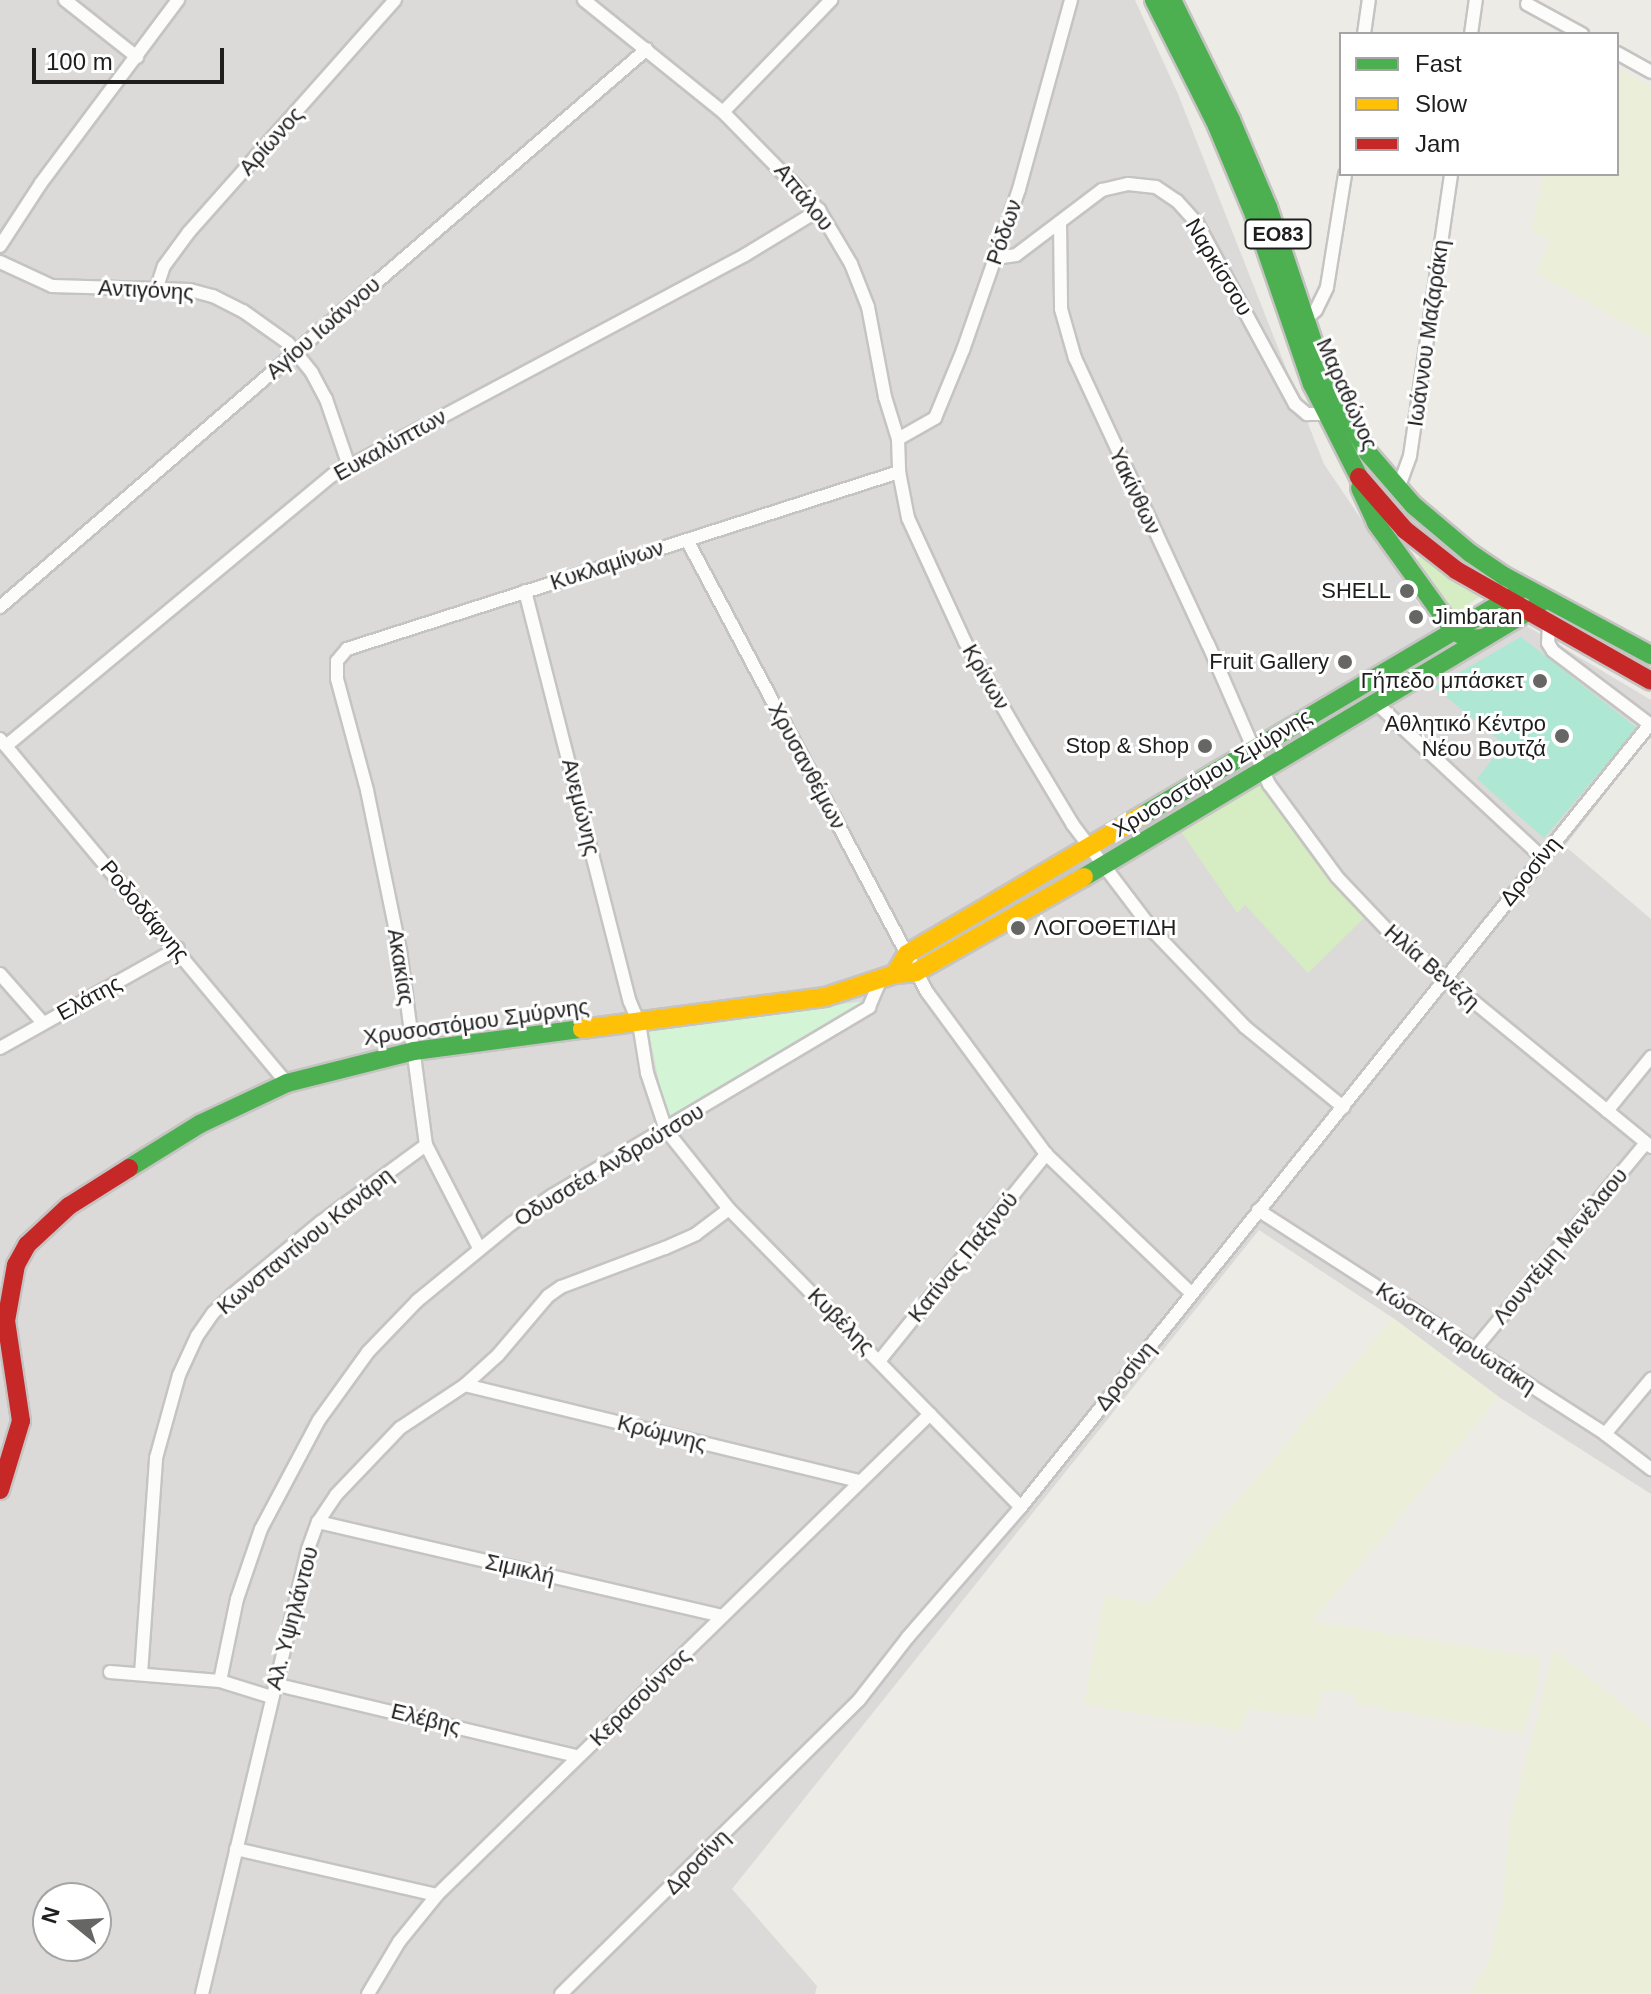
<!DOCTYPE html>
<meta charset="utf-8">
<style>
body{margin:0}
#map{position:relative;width:1651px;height:1994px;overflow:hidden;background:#edebe6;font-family:Helvetica,sans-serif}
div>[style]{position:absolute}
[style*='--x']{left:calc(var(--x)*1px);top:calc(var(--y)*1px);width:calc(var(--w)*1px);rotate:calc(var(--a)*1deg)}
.residential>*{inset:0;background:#dcdad8}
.farmland>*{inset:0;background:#ebeed8}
.grass>*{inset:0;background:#d6ecc2;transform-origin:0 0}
.park>*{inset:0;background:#d3f5d5}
.pitch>*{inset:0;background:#aee7d3}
.roads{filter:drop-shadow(2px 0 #c5c4c2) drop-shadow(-2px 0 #c5c4c2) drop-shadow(0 2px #c5c4c2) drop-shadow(0 -2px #c5c4c2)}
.street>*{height:12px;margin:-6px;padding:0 6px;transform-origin:6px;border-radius:6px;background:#fcfcfb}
.fast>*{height:18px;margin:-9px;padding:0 9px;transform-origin:9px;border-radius:9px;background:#4caf50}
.slow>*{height:18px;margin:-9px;padding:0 9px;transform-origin:9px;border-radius:9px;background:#ffc107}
.jam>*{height:18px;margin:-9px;padding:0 9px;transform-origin:9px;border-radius:9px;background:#c62828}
.dots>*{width:22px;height:22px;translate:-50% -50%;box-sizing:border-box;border:4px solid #fff;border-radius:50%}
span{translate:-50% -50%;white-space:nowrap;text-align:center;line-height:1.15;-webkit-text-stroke:6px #fff;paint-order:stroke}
.shield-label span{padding:2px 6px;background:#fff;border:2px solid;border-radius:6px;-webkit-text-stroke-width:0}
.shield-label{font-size:20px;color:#1e1e1e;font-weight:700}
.street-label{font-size:22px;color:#1e1e1e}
.poi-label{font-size:22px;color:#1e1e1e}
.right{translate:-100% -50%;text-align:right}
.left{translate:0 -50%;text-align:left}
.legend{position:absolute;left:1339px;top:32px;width:280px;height:144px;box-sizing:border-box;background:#fff;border:2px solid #a5a5a5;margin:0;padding:10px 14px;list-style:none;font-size:24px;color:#1e1e1e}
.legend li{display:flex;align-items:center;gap:16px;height:40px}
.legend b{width:40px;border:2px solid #a5a5a5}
.north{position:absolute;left:32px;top:1882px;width:80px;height:80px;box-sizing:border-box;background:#fff;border:2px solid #a5a5a5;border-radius:50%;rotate:288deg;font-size:22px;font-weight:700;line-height:32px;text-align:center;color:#1e1e1e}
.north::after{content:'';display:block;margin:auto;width:28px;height:36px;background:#666664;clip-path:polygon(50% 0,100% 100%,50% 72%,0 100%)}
.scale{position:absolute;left:32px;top:48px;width:192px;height:36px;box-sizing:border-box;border:4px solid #1e1e1e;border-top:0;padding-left:10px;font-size:24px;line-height:28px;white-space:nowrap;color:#1e1e1e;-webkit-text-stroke:6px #fff;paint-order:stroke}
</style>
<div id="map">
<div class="residential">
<div style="clip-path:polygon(evenodd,0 0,1135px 0,1178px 94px,1324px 464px,1436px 630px,1485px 601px,1651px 700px,1651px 735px,1565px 846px,1651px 919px,1651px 1494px,1499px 1397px,1393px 1318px,1259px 1230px,732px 1889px,817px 1986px,815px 1994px,0 1994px,0 0,48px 1898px,96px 1898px,96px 1946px,48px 1946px,48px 1898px)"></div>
</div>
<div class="farmland">
<div style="clip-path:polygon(1617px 67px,1651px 87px,1651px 338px,1535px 272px,1551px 242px,1532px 231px,1543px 174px,1617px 174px)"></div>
<div style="clip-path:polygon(1393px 1318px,1499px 1397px,1313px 1621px,1539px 1658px,1537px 1687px,1523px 1734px,1354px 1703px,1356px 1694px,1323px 1690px,1314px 1718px,1247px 1709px,1241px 1731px,1084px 1704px,1105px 1595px,1149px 1604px)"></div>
<div style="clip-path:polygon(1554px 1650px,1651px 1727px,1651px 1994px,1469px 1994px,1488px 1964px,1502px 1905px,1510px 1823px)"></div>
</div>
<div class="grass">
<div style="clip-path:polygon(1422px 555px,1481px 596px,1451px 616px,1414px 562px)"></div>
<div style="left:1449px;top:640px;width:9px;height:216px;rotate:54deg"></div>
<div style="left:1249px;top:758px;width:7px;height:173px;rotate:63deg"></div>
<div style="clip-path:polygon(1258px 781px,1303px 845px,1365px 917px,1308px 973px,1245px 905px,1237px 913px,1180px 830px)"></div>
<div style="left:1086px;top:856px;width:7px;height:197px;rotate:56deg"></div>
</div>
<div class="park">
<div style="clip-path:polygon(865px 1001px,666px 1119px,649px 1031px)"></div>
</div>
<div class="pitch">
<div style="clip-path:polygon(1521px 637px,1637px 728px,1544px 838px,1477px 779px,1504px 744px,1434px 687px)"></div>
</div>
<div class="roads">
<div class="street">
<div style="--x:65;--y:0;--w:92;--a:38.4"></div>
<div style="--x:584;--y:0;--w:179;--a:38.9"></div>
<div style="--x:723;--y:112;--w:137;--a:45.6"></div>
<div style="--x:819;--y:210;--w:63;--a:59.3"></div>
<div style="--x:851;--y:264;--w:46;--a:68.4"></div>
<div style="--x:868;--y:307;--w:92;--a:79.3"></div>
<div style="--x:885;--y:397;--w:44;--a:72.8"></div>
<div style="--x:898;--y:439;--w:33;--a:88"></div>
<div style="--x:899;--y:472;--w:47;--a:78.9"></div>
<div style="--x:908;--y:518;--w:136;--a:65.3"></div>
<div style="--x:965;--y:642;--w:113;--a:59.8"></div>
<div style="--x:1022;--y:740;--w:99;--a:59"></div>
<div style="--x:1073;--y:825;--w:136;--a:52.8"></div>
<div style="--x:1155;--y:933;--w:130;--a:46.2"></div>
<div style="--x:1245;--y:1027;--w:127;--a:39.2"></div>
<div style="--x:1527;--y:4;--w:63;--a:28.6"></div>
<div style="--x:1364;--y:34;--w:34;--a:-82"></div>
<div style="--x:1471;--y:34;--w:34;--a:-82"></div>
<div style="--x:1617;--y:53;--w:39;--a:29"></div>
<div style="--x:723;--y:112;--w:156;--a:-46"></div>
<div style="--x:1060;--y:222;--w:87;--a:89.3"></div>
<div style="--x:1061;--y:309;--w:51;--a:74.1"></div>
<div style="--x:1075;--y:358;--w:315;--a:65.1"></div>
<div style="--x:1208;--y:644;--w:153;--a:66.5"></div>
<div style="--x:1269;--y:784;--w:115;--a:53.8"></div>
<div style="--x:1337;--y:877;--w:77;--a:46.6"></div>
<div style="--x:1390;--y:933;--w:338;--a:39.3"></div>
<div style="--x:0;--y:246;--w:75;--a:-56.9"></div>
<div style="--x:41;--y:183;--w:229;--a:-53.2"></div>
<div style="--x:995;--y:258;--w:21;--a:-8"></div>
<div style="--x:1016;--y:255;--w:108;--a:-37.1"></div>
<div style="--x:1102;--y:190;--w:27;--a:-13"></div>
<div style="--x:1128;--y:184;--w:28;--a:6"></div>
<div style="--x:1156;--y:187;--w:25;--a:34"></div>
<div style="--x:1177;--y:201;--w:30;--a:48"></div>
<div style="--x:1197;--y:223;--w:206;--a:61.6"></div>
<div style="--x:1295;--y:404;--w:16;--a:40"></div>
<div style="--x:1307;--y:414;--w:19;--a:0"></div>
<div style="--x:0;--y:262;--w:57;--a:24.8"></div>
<div style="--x:52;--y:286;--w:138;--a:1.7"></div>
<div style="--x:190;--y:290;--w:24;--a:15"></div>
<div style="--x:213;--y:296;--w:34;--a:27"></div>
<div style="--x:243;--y:311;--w:55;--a:35.4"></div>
<div style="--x:288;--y:343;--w:38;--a:51"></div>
<div style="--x:312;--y:373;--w:30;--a:62"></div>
<div style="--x:326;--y:399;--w:71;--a:71.1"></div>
<div style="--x:157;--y:287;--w:22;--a:-72"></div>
<div style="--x:164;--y:266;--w:42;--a:-53.7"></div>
<div style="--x:189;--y:232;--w:310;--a:-48.4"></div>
<div style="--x:1306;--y:319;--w:13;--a:-42"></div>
<div style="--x:1316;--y:310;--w:25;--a:-64"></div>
<div style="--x:1327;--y:287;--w:114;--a:-80.9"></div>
<div style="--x:898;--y:439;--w:43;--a:-29.6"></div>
<div style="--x:935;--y:418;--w:74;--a:-67.6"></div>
<div style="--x:963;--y:350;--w:170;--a:-70.8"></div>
<div style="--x:1019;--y:189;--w:196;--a:-74.6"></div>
<div style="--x:1398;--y:489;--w:35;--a:-70"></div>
<div style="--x:1410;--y:456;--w:285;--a:-81.7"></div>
<div style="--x:687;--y:540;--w:512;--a:62.03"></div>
<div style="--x:927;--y:992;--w:201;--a:53.7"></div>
<div style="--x:1046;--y:1154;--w:201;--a:43.8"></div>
<div style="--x:525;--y:591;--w:424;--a:75.7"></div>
<div style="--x:630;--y:1002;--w:23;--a:67"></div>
<div style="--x:639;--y:1023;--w:51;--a:80.9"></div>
<div style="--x:647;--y:1073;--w:60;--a:71.6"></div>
<div style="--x:666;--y:1130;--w:101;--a:51.4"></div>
<div style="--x:729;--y:1209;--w:417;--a:45.6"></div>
<div style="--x:0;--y:607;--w:854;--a:-40.78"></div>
<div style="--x:1549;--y:625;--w:18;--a:93"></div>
<div style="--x:1548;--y:643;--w:9;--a:58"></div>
<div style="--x:1553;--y:651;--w:123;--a:37.1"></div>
<div style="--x:1376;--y:703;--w:226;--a:42.9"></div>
<div style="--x:0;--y:739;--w:448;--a:50.2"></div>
<div style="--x:6;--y:746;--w:425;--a:-39.7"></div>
<div style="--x:333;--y:475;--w:467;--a:-28.1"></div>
<div style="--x:745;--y:255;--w:87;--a:-31.3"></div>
<div style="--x:0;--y:974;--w:65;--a:48.7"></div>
<div style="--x:0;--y:1048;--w:204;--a:-29.3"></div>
<div style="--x:1607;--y:1111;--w:70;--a:-50.8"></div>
<div style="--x:1258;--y:1210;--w:413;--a:32.8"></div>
<div style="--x:1605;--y:1434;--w:58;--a:37.3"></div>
<div style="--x:479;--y:1248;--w:116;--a:-117.2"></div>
<div style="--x:426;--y:1145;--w:196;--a:-97.6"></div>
<div style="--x:400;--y:951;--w:164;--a:-101.6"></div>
<div style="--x:367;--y:790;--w:115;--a:-105.1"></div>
<div style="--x:337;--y:679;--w:18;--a:-90"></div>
<div style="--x:337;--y:661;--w:16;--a:-50"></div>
<div style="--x:347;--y:649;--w:580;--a:-17.78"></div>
<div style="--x:1474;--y:1350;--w:269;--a:-50.3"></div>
<div style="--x:880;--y:1360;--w:265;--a:-51.1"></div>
<div style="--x:465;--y:1385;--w:406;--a:13.7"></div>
<div style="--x:1605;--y:1434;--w:72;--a:-50.1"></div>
<div style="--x:318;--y:1522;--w:414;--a:13.1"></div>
<div style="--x:110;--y:1672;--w:110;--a:4.7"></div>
<div style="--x:220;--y:1681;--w:53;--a:17.4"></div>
<div style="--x:141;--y:1674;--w:217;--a:-86"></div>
<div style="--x:156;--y:1458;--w:86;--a:-74.5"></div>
<div style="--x:179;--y:1375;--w:43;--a:-65.2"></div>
<div style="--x:197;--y:1336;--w:28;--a:-55"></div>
<div style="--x:213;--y:1313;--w:26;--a:-43"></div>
<div style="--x:232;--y:1295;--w:115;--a:-39.4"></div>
<div style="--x:321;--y:1222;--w:130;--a:-36.3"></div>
<div style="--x:220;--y:1681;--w:84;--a:-78.3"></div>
<div style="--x:237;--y:1599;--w:74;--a:-71.1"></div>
<div style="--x:261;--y:1529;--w:123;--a:-62"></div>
<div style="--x:319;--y:1420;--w:84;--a:-54.2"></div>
<div style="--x:368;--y:1352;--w:71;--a:-46.1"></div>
<div style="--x:417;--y:1301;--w:122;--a:-39.3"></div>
<div style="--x:511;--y:1224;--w:51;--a:-34.6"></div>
<div style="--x:553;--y:1195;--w:368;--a:-30.7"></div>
<div style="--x:869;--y:1007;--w:30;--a:-67"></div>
<div style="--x:274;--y:1684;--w:311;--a:13.4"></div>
<div style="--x:236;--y:1849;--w:206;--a:12.9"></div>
<div style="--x:202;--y:1994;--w:457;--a:-76.6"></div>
<div style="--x:308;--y:1549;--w:29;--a:-70"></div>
<div style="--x:318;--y:1522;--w:32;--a:-56"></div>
<div style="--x:336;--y:1495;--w:93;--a:-46.3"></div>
<div style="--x:400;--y:1428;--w:78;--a:-33.5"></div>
<div style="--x:465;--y:1385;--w:45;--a:-42.3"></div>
<div style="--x:498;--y:1355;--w:77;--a:-49.7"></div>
<div style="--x:548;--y:1296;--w:16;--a:-35"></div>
<div style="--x:561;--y:1287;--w:111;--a:-20.6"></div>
<div style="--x:665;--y:1248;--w:34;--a:-24"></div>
<div style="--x:696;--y:1234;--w:41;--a:-37.1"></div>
<div style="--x:368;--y:1994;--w:61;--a:-59.2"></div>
<div style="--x:399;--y:1942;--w:60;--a:-51"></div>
<div style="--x:437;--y:1895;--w:689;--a:-44.29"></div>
<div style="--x:561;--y:1994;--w:419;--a:-44.6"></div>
<div style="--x:859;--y:1700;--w:80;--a:-52.1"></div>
<div style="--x:908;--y:1637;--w:172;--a:-49"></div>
<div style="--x:1021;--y:1507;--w:1004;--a:-51.22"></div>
</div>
<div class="fast">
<div style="--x:1154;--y:0;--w:141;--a:63.4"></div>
<div style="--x:1217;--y:126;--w:96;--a:67.4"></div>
<div style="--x:1254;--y:215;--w:179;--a:71.1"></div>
<div style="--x:1312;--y:384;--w:104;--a:63.2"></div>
<div style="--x:1172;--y:0;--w:134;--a:63.8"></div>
<div style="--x:1231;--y:120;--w:95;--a:67"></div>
<div style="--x:1268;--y:207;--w:179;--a:71.5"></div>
<div style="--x:1325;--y:377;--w:87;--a:60.5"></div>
<div style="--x:1368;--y:453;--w:69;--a:49.1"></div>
<div style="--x:1413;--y:505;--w:75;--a:40.1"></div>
<div style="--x:1470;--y:553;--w:41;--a:34.1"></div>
<div style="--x:1504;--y:576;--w:167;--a:28.3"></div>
<div style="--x:1360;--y:488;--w:38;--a:65"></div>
<div style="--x:1376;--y:523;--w:133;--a:54.2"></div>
<div style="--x:1454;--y:631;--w:16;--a:30"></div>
<div style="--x:1468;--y:639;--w:16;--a:-4"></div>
<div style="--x:1143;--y:815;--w:434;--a:-30.6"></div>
<div style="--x:1084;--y:877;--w:530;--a:-30.87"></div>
<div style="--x:129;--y:1168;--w:84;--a:-31.8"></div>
<div style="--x:200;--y:1124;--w:96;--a:-25.2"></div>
<div style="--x:287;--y:1083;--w:131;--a:-14.1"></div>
<div style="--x:414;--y:1051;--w:169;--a:-7.5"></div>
</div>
<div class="slow">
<div style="--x:895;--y:974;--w:23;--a:-59"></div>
<div style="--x:907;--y:954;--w:274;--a:-30.5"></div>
<div style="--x:582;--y:1029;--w:245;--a:-7.5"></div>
<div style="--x:825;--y:997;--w:74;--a:-18.2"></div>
<div style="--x:895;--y:974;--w:21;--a:-5"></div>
<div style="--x:916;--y:972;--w:193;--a:-29.5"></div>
</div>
<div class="jam">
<div style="--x:1359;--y:477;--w:70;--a:49"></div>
<div style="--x:1405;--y:530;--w:65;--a:38.1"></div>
<div style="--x:1456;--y:570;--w:224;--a:29.6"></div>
<div style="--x:0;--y:1490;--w:72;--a:-73.1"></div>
<div style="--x:21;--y:1421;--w:101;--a:-98.5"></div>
<div style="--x:6;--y:1321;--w:57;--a:-79.9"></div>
<div style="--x:16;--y:1265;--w:23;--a:-61"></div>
<div style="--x:27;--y:1245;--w:57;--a:-42.9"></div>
<div style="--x:69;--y:1206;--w:71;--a:-32.3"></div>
</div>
</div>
<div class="dots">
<div style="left:1407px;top:591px;background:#666664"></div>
<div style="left:1416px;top:617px;background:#666664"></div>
<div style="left:1345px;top:662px;background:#666664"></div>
<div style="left:1540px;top:681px;background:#666664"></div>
<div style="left:1562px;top:736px;background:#666664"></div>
<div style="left:1205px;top:746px;background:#666664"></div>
<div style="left:1018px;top:928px;background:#666664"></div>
</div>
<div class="shield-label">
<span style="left:1278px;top:234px">ΕΟ83</span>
</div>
<div class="street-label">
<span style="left:271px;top:141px;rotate:-48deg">Αρίωνος</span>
<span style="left:804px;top:197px;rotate:51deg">Αττάλου</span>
<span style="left:1004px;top:232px;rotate:-71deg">Ρόδων</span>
<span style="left:1219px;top:267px;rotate:59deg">Ναρκίσσου</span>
<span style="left:146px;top:290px;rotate:3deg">Αντιγόνης</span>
<span style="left:323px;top:328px;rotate:-41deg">Αγίου Ιωάννου</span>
<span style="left:1428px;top:333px;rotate:-82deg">Ιωάννου Μαζαράκη</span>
<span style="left:1347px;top:394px;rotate:66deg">Μαραθώνος</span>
<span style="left:390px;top:445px;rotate:-29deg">Ευκαλύπτων</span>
<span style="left:1135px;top:491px;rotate:65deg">Υακίνθων</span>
<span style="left:607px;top:565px;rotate:-18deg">Κυκλαμίνων</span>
<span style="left:986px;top:677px;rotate:60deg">Κρίνων</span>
<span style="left:807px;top:766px;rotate:62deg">Χρυσανθέμων</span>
<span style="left:1212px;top:773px;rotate:-31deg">Χρυσοστόμου Σμύρνης</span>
<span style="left:581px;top:807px;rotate:76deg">Ανεμώνης</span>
<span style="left:1530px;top:871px;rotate:-51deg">Δροσίνη</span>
<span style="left:145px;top:911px;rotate:50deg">Ροδοδάφνης</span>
<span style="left:401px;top:967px;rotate:81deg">Ακακίας</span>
<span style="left:1432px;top:967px;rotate:41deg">Ηλία Βενέζη</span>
<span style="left:89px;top:998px;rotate:-29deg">Ελάτης</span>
<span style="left:476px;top:1022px;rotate:-8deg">Χρυσοστόμου Σμύρνης</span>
<span style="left:609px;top:1165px;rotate:-31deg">Οδυσσέα Ανδρούτσου</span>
<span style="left:305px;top:1241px;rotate:-39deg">Κωνσταντίνου Κανάρη</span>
<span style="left:1560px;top:1246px;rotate:-50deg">Λουντέμη Μενέλαου</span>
<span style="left:963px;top:1257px;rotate:-51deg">Κατίνας Παξινού</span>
<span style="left:841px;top:1321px;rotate:45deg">Κυβέλης</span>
<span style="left:1456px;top:1338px;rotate:33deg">Κώστα Καρυωτάκη</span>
<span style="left:1125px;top:1376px;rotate:-51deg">Δροσίνη</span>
<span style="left:662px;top:1433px;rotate:14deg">Κρώμνης</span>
<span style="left:520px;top:1569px;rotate:13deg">Σιμικλή</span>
<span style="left:292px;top:1618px;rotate:-75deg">Αλ. Υψηλάντου</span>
<span style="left:640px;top:1697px;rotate:-44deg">Κερασούντος</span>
<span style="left:426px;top:1719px;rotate:14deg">Ελέβης</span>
<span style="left:697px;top:1862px;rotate:-45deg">Δροσίνη</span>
</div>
<div class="poi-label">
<span class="right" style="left:1391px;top:591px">SHELL</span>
<span class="left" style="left:1432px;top:617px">Jimbaran</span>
<span class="right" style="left:1329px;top:662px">Fruit Gallery</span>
<span class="right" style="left:1524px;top:681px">Γήπεδο μπάσκετ</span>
<span class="right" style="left:1546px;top:736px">Αθλητικό Κέντρο<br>Νέου Βουτζά</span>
<span class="right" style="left:1189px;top:746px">Stop &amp; Shop</span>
<span class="left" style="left:1034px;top:928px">ΛΟΓΟΘΕΤΙΔΗ</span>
</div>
<ul class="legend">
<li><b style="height:10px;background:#4caf50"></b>Fast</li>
<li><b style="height:10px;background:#ffc107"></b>Slow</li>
<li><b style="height:10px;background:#c62828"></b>Jam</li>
</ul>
<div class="north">N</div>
<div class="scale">100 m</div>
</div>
